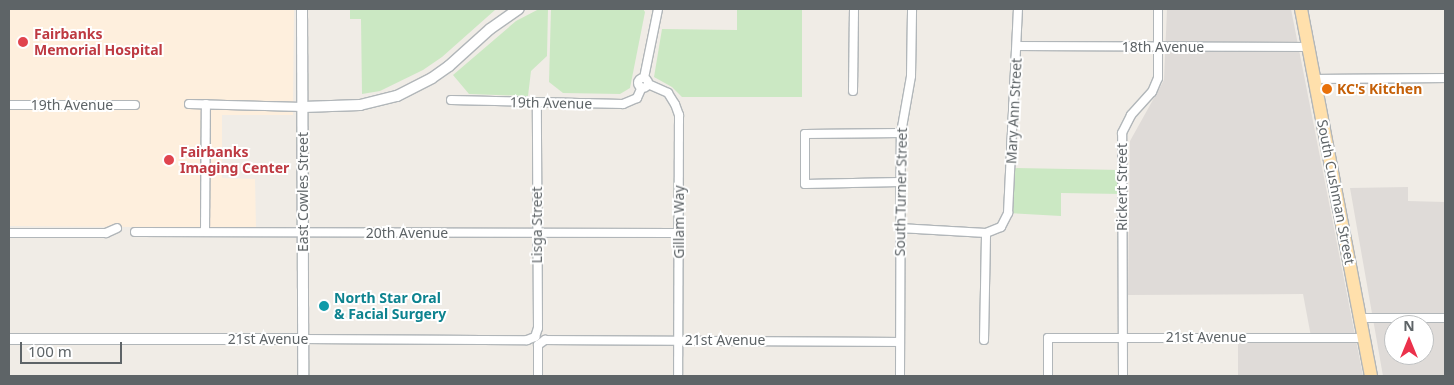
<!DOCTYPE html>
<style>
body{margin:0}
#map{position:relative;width:1454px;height:385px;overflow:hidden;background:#f0ece6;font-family:"Noto Sans",sans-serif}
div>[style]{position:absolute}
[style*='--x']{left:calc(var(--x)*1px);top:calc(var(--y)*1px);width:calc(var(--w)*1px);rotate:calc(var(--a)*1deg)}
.commercial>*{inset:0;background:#feefdd}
.industrial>*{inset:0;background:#dfdbd8}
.green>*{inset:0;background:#cbe8c3}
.roads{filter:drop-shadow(1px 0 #b1b6b9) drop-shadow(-1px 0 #b1b6b9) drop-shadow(0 1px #b1b6b9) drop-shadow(0 -1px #b1b6b9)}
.minor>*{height:8px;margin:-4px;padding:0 4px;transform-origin:4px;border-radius:4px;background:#fff}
.minor>.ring{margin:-4px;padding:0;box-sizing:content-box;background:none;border:8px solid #fff;border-radius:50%}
.tertiary>*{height:10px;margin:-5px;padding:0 5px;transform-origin:5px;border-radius:5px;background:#fff}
.primary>*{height:12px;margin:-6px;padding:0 6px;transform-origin:6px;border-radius:6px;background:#ffe0ac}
.dots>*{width:14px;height:14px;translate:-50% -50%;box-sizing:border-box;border:2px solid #fff;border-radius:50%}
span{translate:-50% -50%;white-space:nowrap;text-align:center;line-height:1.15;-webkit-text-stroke:4px #fff;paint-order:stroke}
.health-label{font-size:14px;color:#be3a42;font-weight:700}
.left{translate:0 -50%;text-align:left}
.street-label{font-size:14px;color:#5e6467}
.food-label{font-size:14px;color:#c56008;font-weight:700}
.culture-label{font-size:14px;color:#0d838f;font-weight:700}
.frame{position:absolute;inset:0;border:10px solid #5e6467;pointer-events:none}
.north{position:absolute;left:1384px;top:315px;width:50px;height:50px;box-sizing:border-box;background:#fff;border:1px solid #bfc1c2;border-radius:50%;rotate:0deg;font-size:14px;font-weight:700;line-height:20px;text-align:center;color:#5e6467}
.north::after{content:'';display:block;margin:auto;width:18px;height:22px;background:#eb314b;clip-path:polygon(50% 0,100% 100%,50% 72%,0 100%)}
.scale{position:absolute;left:20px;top:342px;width:102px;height:22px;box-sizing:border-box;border:2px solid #5e6467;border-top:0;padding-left:6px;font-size:15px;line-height:18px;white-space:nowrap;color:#5e6467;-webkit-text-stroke:4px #fff;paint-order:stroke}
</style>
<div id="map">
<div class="commercial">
<div style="clip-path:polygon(9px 9px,294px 9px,293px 115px,222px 115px,222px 178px,255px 179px,256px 228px,9px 226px)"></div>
</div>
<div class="industrial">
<div style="clip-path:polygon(1167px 9px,1291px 9px,1363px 376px,1238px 376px,1238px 343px,1312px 342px,1303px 294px,1128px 295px,1130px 141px,1164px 80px)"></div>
<div style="clip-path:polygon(evenodd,1408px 187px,1408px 201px,1445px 202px,1445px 376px,1383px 376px,1350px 188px,1408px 187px,1394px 325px,1424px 325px,1424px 355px,1394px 355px,1394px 325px)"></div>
</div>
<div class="green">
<div style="clip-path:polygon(350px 9px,492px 9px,495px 10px,442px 57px,423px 70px,380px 91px,362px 94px,361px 19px,350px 19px)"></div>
<div style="clip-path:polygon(539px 9px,548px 9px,547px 56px,531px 71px,528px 96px,469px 94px,453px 75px,516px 21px)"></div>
<div style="clip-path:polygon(551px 9px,643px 9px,645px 12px,630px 88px,620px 94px,563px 93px,549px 82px)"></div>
<div style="clip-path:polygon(737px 9px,802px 9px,802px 97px,682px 97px,672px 87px,654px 77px,662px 29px,737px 30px)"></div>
<div style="clip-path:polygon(1011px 168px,1122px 170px,1122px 194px,1061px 193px,1061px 216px,1008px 213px)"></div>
</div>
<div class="roads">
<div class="minor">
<div style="--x:1018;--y:46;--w:290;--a:0.2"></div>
<div class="ring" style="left:638px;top:78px;width:2px;height:2px"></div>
<div style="--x:644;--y:78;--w:70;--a:-78.5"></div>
<div style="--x:1314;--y:79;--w:131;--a:-0.4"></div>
<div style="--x:648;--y:84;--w:22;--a:24"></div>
<div style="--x:668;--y:93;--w:13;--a:58"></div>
<div style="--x:675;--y:104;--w:12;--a:70"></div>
<div style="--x:679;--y:115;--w:261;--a:90.2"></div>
<div style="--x:853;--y:91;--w:82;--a:-89.3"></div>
<div style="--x:451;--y:100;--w:172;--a:1.3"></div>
<div style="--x:623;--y:104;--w:15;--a:-23"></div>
<div style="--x:637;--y:98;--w:12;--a:-66"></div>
<div style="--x:189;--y:104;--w:114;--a:1.5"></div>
<div style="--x:9;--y:105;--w:126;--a:0"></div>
<div style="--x:900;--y:182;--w:95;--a:178.8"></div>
<div style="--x:805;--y:184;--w:50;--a:-90"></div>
<div style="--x:805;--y:134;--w:96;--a:-0.6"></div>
<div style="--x:899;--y:228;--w:87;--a:3.3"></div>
<div style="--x:986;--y:233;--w:16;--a:-22"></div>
<div style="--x:1001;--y:227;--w:16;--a:-63"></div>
<div style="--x:1008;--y:213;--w:204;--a:-87.2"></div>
<div style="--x:135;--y:232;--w:544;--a:0.11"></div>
<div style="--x:205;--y:232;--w:128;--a:-89.6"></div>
<div style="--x:9;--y:233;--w:97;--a:0"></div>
<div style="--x:106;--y:233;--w:12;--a:-24"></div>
<div style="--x:1360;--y:318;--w:85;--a:0"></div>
<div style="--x:303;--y:339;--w:224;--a:0.3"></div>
<div style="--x:527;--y:340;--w:9;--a:-21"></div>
<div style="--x:535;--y:337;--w:9;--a:-72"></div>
<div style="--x:538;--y:328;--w:224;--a:-90.3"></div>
<div style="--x:984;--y:340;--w:107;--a:-88.9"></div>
<div style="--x:538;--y:376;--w:31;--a:-90"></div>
<div style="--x:538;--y:345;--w:9;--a:-36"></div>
<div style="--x:545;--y:340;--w:355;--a:0.3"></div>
<div style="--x:900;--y:376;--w:243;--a:-89.8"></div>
<div style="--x:901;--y:133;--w:58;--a:-80"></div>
<div style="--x:911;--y:76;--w:67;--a:-89.1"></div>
<div style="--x:1048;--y:376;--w:38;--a:-90"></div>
<div style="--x:1048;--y:338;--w:316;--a:0"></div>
<div style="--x:1123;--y:376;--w:243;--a:-90.2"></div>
<div style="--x:1122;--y:133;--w:20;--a:-63"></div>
<div style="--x:1131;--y:115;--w:31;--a:-48"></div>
<div style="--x:1152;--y:92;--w:15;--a:-67"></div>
<div style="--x:1158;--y:78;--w:69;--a:-90"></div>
</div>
<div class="tertiary">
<div style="--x:302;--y:9;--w:367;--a:89.8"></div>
<div style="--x:303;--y:107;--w:57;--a:-2"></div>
<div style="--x:360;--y:105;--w:38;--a:-14"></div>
<div style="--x:397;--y:96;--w:39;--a:-27"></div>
<div style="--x:432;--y:78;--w:21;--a:-35"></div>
<div style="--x:449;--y:66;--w:55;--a:-42.1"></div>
<div style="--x:490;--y:29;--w:35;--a:-35"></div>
<div style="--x:9;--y:339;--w:294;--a:0"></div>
</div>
<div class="primary">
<div style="--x:1301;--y:9;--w:374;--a:79.2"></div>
</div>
</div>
<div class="dots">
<div style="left:23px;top:42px;background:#e0444e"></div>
<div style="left:1327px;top:89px;background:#e8710a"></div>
<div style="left:169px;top:160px;background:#e0444e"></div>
<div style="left:324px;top:306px;background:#0f9aa8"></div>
</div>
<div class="health-label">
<span class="left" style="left:34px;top:42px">Fairbanks<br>Memorial Hospital</span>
<span class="left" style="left:180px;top:160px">Fairbanks<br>Imaging Center</span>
</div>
<div class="street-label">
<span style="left:1163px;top:47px">18th Avenue</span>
<span style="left:551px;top:103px;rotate:1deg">19th Avenue</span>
<span style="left:72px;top:105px">19th Avenue</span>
<span style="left:1014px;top:111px;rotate:-87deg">Mary Ann Street</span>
<span style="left:1122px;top:187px;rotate:-90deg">Rickert Street</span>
<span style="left:303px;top:192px;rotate:-90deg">East Cowles Street</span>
<span style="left:901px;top:192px;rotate:-89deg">South Turner Street</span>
<span style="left:1336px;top:192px;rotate:79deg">South Cushman Street</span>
<span style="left:679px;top:222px;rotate:-90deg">Gillam Way</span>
<span style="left:537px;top:225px;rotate:-90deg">Lisga Street</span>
<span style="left:407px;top:233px">20th Avenue</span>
<span style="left:1206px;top:337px">21st Avenue</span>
<span style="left:268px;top:339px">21st Avenue</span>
<span style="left:725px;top:340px">21st Avenue</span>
</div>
<div class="food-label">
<span class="left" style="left:1337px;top:89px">KC's Kitchen</span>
</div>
<div class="culture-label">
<span class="left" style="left:334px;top:306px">North Star Oral<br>&amp; Facial Surgery</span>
</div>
<div class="frame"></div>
<div class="north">N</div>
<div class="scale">100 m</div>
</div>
